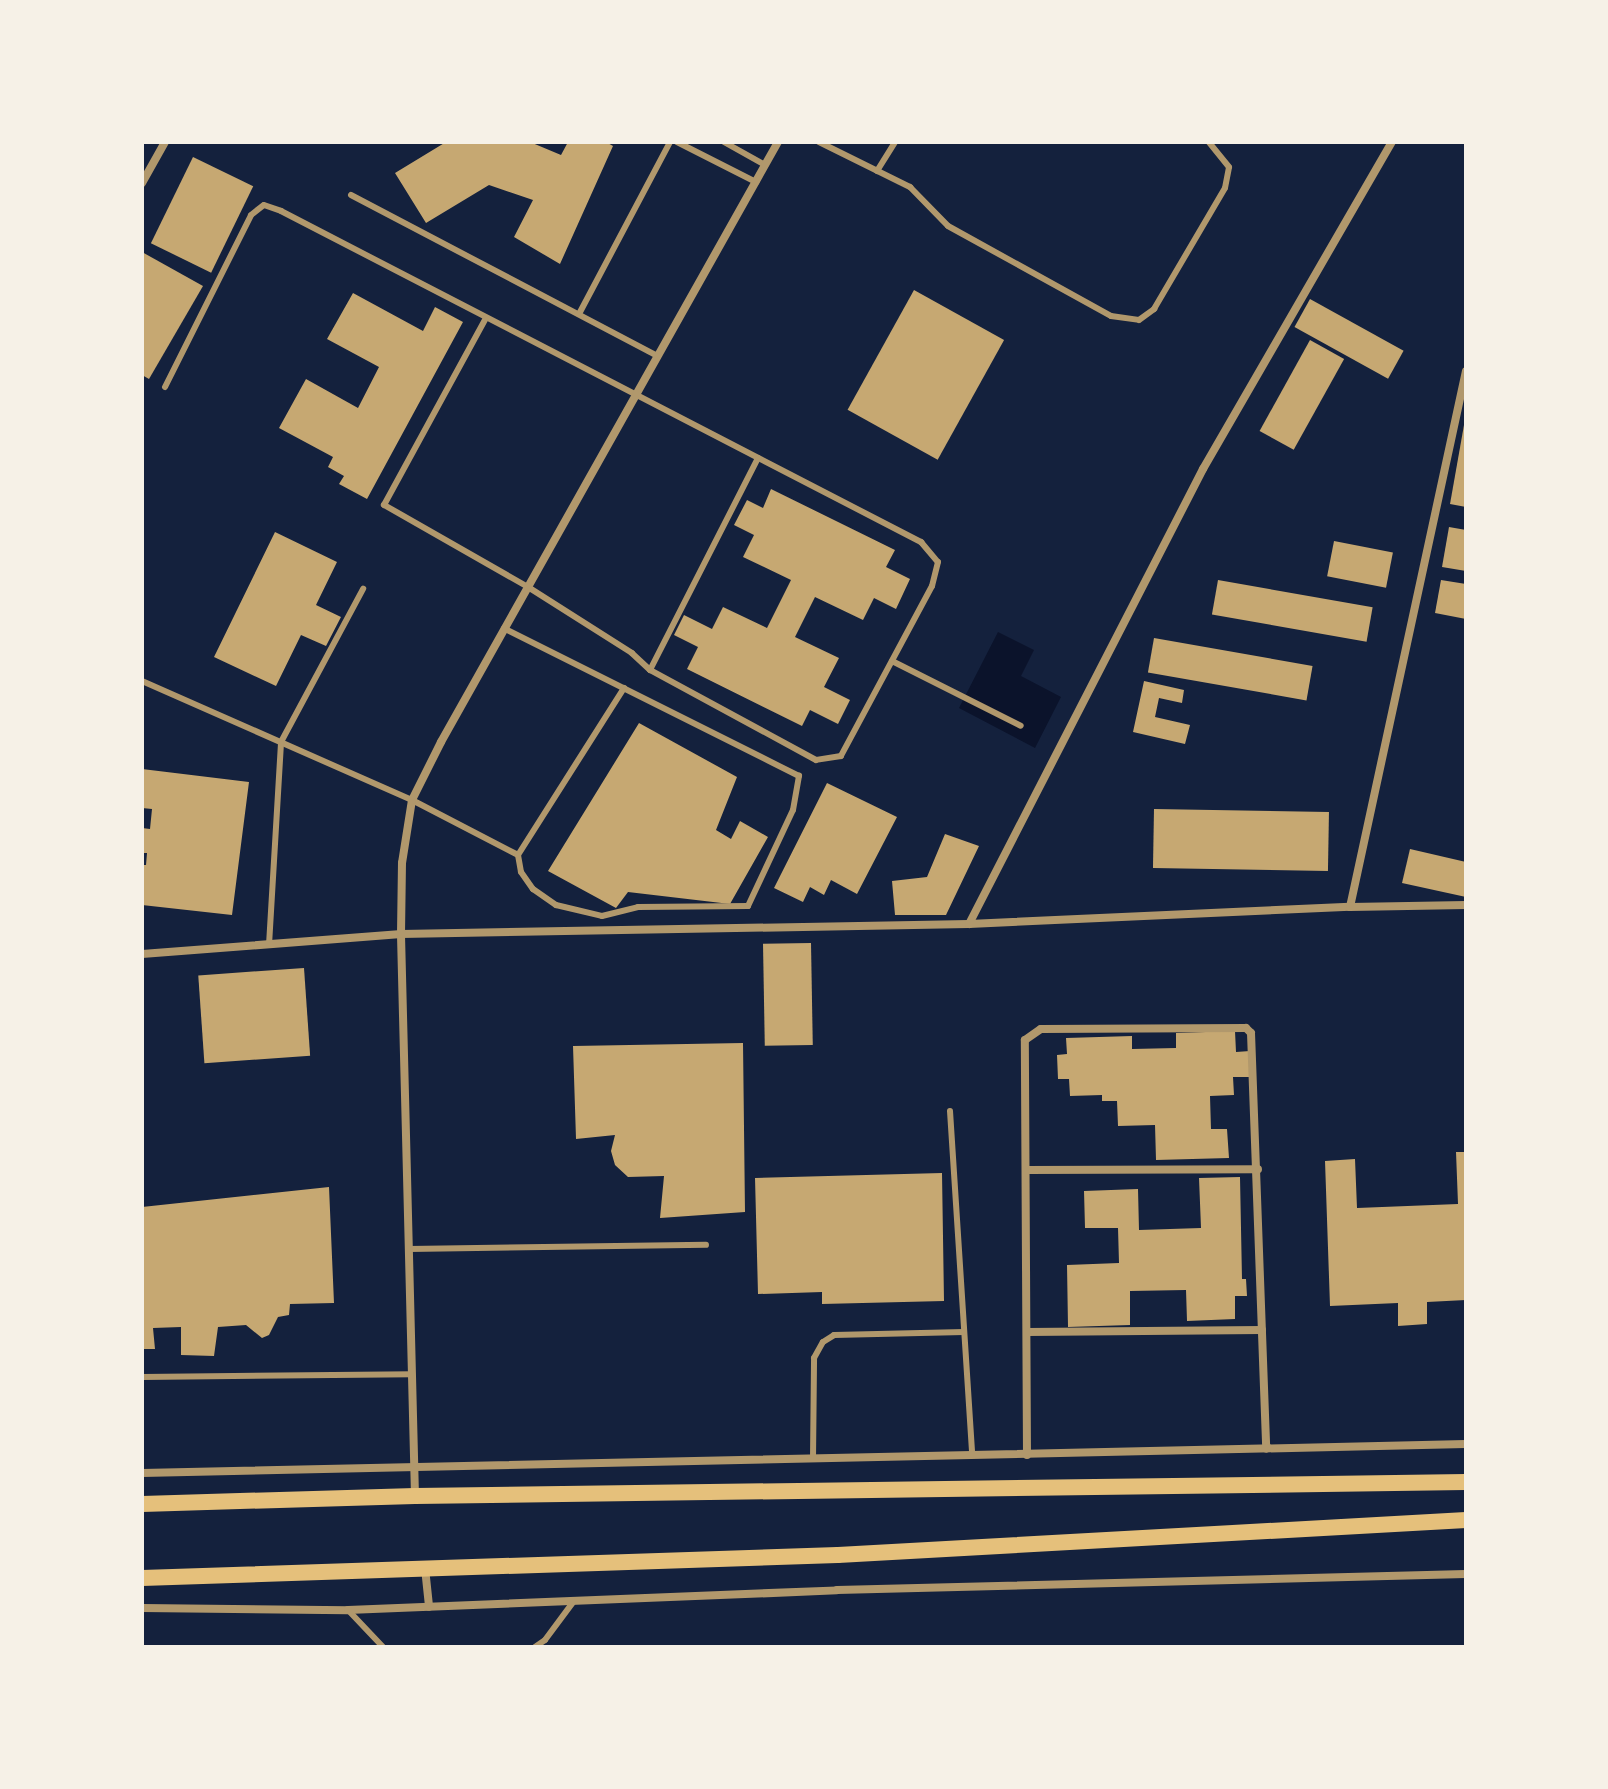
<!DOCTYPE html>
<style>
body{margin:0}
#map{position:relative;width:1608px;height:1789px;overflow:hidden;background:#14213d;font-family:Literata,serif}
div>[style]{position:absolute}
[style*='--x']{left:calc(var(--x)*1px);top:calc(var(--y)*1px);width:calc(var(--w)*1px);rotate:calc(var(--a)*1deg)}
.water>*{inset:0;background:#0b132b}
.building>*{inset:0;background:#c6a872;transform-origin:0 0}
.service>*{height:6px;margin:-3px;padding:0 3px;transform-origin:3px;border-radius:3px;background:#b1986c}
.minor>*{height:8px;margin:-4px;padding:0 4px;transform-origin:4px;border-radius:4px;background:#b1986c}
.secondary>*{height:16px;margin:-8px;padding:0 8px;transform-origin:8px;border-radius:8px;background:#e5c07b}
span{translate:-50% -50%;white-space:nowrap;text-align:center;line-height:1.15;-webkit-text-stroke:6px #f6f1e7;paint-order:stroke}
.frame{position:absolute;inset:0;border:144px solid #f6f1e7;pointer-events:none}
</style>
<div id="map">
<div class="water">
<div style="clip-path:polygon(998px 632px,1034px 650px,1021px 676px,1061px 697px,1035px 748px,959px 708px)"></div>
</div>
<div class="building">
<div style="clip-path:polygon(446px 142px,530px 142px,561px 155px,568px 142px,606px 142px,613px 146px,560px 264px,514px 237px,533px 200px,489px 185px,426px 223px,395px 173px)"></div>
<div style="left:193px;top:157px;width:67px;height:96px;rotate:26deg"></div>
<div style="clip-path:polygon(142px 252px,203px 286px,149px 379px,142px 375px)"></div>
<div style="left:914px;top:290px;width:103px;height:137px;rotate:29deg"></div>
<div style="clip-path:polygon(353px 293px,423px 331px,435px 307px,463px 322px,367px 499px,339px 484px,344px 476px,328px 467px,333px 457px,279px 428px,306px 379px,358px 408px,379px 367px,327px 339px)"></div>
<div style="left:1310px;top:299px;width:107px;height:32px;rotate:29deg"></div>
<div style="left:1310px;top:340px;width:39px;height:104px;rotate:29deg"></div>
<div style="clip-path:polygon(1464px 425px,1466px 425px,1466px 507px,1450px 504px)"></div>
<div style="clip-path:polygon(771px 489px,895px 550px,886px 567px,910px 579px,896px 609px,874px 598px,863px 620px,815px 597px,795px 637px,839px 658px,824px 687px,850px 700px,838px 724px,810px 710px,802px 726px,687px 669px,698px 647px,674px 635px,684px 615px,712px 629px,723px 607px,767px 628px,791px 580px,743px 557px,754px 535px,734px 525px,747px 500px,763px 508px)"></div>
<div style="clip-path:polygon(1449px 527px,1466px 530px,1466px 571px,1442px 567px)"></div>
<div style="clip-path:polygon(275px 532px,337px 562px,316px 605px,341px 617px,326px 646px,301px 635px,276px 686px,214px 657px)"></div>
<div style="left:1334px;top:541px;width:60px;height:36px;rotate:11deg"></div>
<div style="left:1218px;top:580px;width:157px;height:35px;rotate:10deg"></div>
<div style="clip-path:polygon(1441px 580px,1466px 584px,1466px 619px,1435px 613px)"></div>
<div style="left:1154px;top:638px;width:161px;height:35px;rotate:10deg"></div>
<div style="clip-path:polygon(1144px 681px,1184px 690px,1182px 703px,1159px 698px,1155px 717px,1190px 725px,1185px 744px,1133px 732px)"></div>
<div style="clip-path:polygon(639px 723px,737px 777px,716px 830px,731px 839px,740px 821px,768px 837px,730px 904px,628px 892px,616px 908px,548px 871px)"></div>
<div style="clip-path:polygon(142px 769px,249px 782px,232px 915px,142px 905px,142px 865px,146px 865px,147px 853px,142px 853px,142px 828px,150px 829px,152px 809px,142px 808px)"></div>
<div style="clip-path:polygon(827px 783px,897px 817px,857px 894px,831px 880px,824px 895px,810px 887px,803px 902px,774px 888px)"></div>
<div style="left:1154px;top:809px;width:175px;height:59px;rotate:1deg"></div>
<div style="clip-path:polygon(945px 834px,979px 846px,946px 915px,895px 915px,892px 881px,927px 877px)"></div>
<div style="clip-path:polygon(1410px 849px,1466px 862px,1466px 897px,1402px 883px)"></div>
<div style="left:811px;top:943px;width:102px;height:48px;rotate:89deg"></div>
<div style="left:304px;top:968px;width:88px;height:106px;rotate:86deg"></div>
<div style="clip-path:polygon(1235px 1031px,1236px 1052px,1250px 1051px,1251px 1077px,1233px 1077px,1234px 1095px,1210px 1096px,1211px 1129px,1227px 1129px,1229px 1158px,1156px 1160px,1155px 1125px,1118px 1126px,1117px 1101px,1102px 1101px,1102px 1095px,1070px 1096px,1069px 1079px,1058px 1079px,1057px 1055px,1067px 1054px,1066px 1038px,1132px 1036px,1132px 1049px,1176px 1048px,1176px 1033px)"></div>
<div style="clip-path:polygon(743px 1043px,745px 1212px,660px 1218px,664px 1176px,628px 1177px,615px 1165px,611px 1151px,615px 1135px,576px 1139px,573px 1046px)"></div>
<div style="clip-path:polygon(1456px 1152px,1466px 1152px,1466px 1300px,1427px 1302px,1427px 1324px,1398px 1326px,1398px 1303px,1330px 1306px,1325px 1161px,1355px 1159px,1357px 1208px,1458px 1204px)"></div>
<div style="clip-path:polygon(942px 1173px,944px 1301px,822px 1304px,822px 1292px,758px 1294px,755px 1178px)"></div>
<div style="clip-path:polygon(1240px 1177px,1242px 1279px,1246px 1279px,1247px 1296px,1235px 1296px,1235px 1319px,1187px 1321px,1186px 1290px,1130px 1291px,1130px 1325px,1068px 1327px,1067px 1265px,1119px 1263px,1118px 1228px,1085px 1228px,1084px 1191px,1138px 1189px,1139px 1230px,1201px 1228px,1199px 1178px)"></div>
<div style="clip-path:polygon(329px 1187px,334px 1303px,290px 1304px,289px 1315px,278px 1317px,269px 1335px,262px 1338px,246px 1325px,218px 1327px,214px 1356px,181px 1355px,181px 1327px,153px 1328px,155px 1349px,142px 1349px,142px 1207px)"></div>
</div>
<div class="service">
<div style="--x:677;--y:142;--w:89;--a:26.9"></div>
<div style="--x:724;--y:142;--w:47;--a:29.3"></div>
<div style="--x:819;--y:142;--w:102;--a:26.3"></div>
<div style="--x:910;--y:187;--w:54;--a:45.7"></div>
<div style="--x:948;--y:226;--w:186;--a:28.9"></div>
<div style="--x:1111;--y:316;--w:28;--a:8"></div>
<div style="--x:1139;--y:320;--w:19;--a:-36"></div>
<div style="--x:1154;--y:309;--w:140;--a:-59.6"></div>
<div style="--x:1225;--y:188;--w:21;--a:-79"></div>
<div style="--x:1229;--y:167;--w:32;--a:-129"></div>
<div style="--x:877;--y:171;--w:34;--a:-58"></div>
<div style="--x:351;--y:195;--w:347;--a:27.7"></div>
<div style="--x:579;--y:314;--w:195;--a:-62.1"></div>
<div style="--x:165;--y:387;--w:192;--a:-63.4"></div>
<div style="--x:251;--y:215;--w:16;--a:-38"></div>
<div style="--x:264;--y:205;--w:18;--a:19"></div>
<div style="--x:281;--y:211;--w:721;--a:27.35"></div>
<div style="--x:921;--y:542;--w:26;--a:50"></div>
<div style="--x:938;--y:562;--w:25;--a:104"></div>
<div style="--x:932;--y:586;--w:193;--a:118.2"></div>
<div style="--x:841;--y:756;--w:25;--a:171"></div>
<div style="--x:816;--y:760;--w:189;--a:-151.5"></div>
<div style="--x:650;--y:670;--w:25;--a:-137"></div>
<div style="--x:632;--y:653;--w:123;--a:-147.6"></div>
<div style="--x:528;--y:587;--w:166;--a:-150.3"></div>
<div style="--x:384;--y:505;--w:213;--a:-61.4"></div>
<div style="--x:892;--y:661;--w:144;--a:26.7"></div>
<div style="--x:650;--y:670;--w:238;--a:-63"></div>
<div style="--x:142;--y:681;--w:295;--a:23.8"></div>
<div style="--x:412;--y:800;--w:119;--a:27.4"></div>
<div style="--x:518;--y:855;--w:17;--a:80"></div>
<div style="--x:521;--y:872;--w:21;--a:55"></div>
<div style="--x:533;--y:889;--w:28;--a:35"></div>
<div style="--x:556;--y:905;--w:47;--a:13.4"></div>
<div style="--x:602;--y:916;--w:37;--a:-14"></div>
<div style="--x:638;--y:907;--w:110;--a:-0.5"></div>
<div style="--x:748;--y:906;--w:106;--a:-64.9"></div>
<div style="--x:793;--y:810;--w:35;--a:-80"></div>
<div style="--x:799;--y:776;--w:330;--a:-153.4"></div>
<div style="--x:518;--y:855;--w:198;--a:-57.6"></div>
<div style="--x:269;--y:945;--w:203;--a:-86.6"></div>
<div style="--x:281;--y:742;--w:174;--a:-61.8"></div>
<div style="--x:950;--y:1111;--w:345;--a:86.3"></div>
<div style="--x:409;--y:1249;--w:297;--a:-0.8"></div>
<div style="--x:142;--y:1377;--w:270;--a:-0.6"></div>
<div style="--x:813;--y:1459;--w:101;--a:-89.4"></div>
<div style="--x:814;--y:1358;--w:18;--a:-61"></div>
<div style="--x:823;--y:1342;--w:13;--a:-32"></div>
<div style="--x:834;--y:1335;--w:130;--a:-1.3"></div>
<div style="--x:348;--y:1610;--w:51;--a:46.6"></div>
<div style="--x:535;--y:1647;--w:12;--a:-35"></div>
<div style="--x:545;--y:1640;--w:49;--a:-53.4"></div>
</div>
<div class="minor">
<div style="--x:142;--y:183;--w:47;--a:-60.7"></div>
<div style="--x:1350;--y:907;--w:548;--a:-77.79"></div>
<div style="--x:969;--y:924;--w:512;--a:-62.78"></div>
<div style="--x:1203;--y:469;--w:378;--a:-60"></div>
<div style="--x:142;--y:954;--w:260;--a:-4.4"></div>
<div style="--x:401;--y:934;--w:568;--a:-1.01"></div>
<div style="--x:969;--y:924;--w:381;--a:-2.6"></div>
<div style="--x:1350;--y:907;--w:116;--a:-1"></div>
<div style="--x:1027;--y:1170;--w:231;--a:-0.2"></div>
<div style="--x:1027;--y:1332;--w:235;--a:-0.5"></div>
<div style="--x:1027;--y:1455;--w:415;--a:-90.3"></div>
<div style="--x:1025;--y:1040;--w:19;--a:-35"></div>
<div style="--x:1041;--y:1029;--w:205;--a:-0.3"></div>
<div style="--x:1246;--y:1028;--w:7;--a:45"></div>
<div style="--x:1251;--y:1033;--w:416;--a:87.9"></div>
<div style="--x:142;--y:1473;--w:1324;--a:-1.25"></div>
<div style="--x:415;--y:1496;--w:562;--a:-91.43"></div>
<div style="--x:401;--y:934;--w:71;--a:-89.2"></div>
<div style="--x:402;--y:863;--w:64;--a:-81"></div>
<div style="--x:412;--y:800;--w:65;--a:-63.4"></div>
<div style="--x:441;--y:742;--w:688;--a:-60.68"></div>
<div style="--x:425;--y:1568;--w:39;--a:84"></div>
<div style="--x:142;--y:1608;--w:206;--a:0.6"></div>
<div style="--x:348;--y:1610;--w:489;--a:-2.3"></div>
<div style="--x:837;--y:1590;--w:629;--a:-1.46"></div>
</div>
<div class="secondary">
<div style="--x:142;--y:1504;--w:273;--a:-1.7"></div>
<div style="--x:415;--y:1496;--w:1051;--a:-0.76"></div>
<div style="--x:142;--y:1578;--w:696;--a:-1.89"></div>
<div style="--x:838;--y:1555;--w:629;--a:-3.19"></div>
</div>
<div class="frame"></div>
</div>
